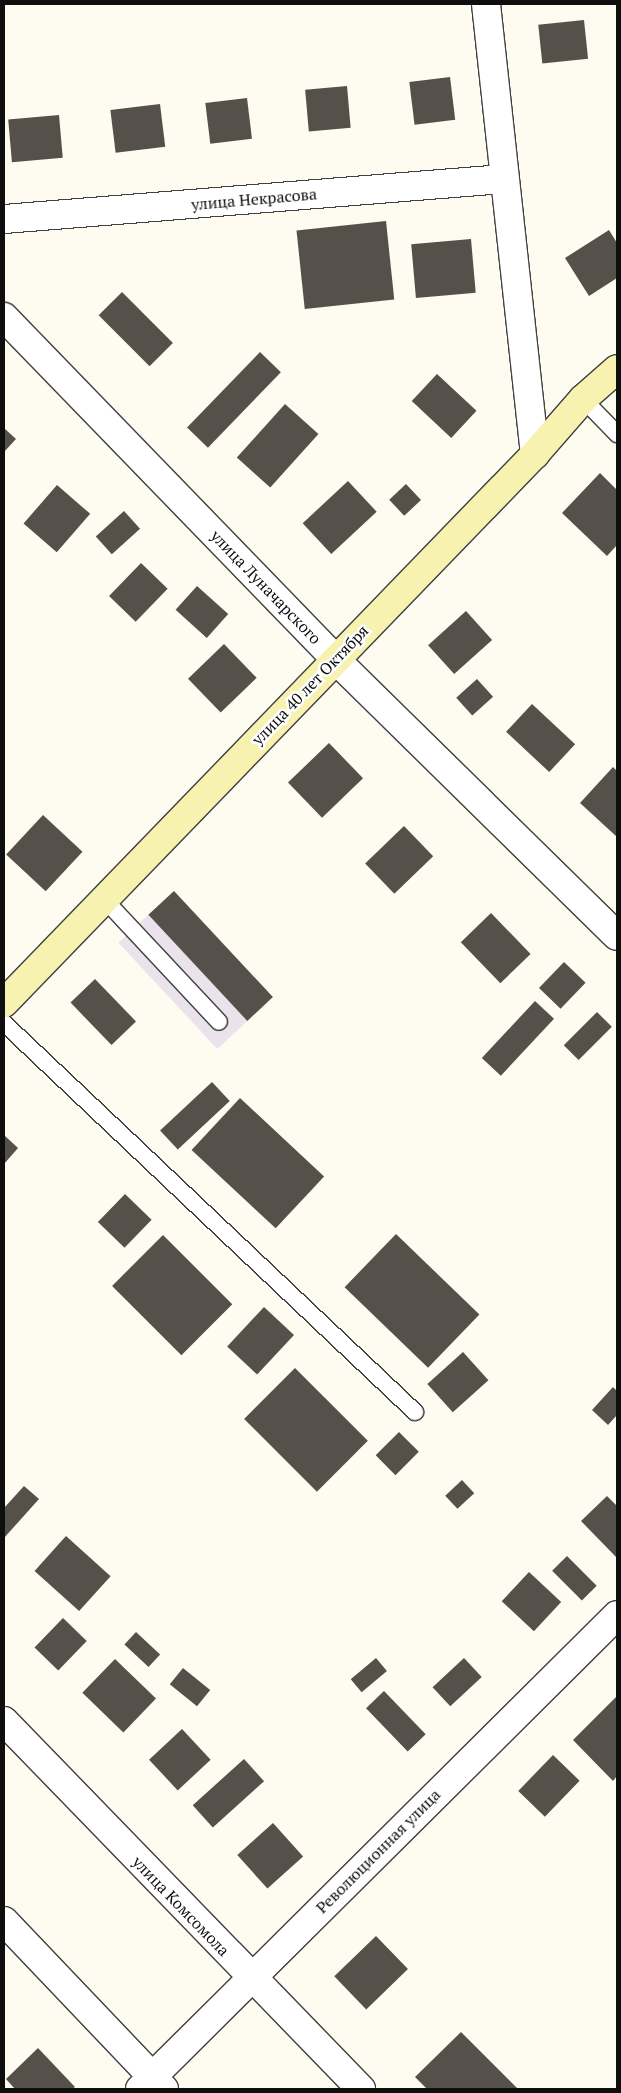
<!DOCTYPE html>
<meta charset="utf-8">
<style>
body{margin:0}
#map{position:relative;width:621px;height:2093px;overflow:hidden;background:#fefbf1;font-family:"PT Serif",serif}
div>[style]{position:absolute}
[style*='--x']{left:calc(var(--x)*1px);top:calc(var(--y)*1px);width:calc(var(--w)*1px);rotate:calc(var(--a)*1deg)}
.industrial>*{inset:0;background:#ebe3ec;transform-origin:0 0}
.building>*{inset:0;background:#56504b;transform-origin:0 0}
.roads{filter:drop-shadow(1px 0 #414141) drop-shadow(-1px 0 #414141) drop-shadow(0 1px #414141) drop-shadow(0 -1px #414141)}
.lane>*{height:16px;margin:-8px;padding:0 8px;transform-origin:8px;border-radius:8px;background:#fff}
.street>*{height:28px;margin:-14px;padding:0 14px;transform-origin:14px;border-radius:14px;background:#fff}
.secondary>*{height:28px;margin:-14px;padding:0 14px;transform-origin:14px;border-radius:14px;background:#f8f2b1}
span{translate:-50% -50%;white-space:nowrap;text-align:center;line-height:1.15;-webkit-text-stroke:5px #fff;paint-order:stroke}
.street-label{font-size:16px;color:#0e0e0e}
.frame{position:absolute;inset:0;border:5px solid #0e0e0e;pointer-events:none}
</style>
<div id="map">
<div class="industrial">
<div style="left:174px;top:891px;width:145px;height:76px;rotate:47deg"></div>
</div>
<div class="building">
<div style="left:584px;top:20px;width:39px;height:46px;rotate:84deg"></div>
<div style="left:450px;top:77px;width:43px;height:41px;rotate:83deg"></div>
<div style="left:347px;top:86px;width:42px;height:42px;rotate:85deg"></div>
<div style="left:247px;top:98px;width:41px;height:42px;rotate:83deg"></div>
<div style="left:160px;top:104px;width:43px;height:50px;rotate:83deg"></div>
<div style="left:59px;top:115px;width:43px;height:51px;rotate:85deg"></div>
<div style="left:386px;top:221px;width:79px;height:90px;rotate:84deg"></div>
<div style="clip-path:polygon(609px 230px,617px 243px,617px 278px,589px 296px,565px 258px)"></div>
<div style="left:471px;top:239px;width:54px;height:60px;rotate:85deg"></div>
<div style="left:122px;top:292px;width:72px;height:33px;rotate:45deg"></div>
<div style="left:260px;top:352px;width:29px;height:105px;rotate:44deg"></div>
<div style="left:437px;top:374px;width:54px;height:37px;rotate:43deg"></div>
<div style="left:285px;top:404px;width:45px;height:72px;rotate:42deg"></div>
<div style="clip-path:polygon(4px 428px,16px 439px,4px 452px)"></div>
<div style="clip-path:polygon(600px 473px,617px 490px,617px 545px,607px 556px,562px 513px)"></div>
<div style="left:348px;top:481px;width:42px;height:62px;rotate:47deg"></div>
<div style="left:406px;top:484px;width:22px;height:23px;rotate:47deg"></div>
<div style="left:57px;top:485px;width:44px;height:51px;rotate:41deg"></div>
<div style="left:124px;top:511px;width:24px;height:38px;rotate:48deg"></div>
<div style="left:141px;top:563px;width:37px;height:46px;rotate:44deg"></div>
<div style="left:197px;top:586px;width:42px;height:32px;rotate:42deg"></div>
<div style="left:466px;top:611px;width:39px;height:51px;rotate:48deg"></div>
<div style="left:224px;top:644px;width:47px;height:50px;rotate:46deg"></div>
<div style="left:477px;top:679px;width:24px;height:28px;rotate:48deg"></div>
<div style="left:532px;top:704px;width:59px;height:38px;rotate:43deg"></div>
<div style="left:329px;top:743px;width:49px;height:57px;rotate:46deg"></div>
<div style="clip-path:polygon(613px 767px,617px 771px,617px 837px,580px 803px)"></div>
<div style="left:43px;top:815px;width:54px;height:54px;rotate:43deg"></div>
<div style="left:404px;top:826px;width:42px;height:54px;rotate:46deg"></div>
<div style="left:174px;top:891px;width:145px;height:35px;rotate:47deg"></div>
<div style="left:491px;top:913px;width:57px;height:42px;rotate:46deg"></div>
<div style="left:564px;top:962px;width:30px;height:36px;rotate:44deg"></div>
<div style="left:95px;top:979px;width:59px;height:34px;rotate:46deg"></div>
<div style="left:535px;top:1001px;width:26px;height:78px;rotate:43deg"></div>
<div style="left:597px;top:1012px;width:21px;height:47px;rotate:45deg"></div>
<div style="left:212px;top:1082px;width:26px;height:71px;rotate:47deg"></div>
<div style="left:240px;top:1098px;width:115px;height:71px;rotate:43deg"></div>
<div style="clip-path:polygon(4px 1135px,18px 1148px,4px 1164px)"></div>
<div style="left:125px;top:1194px;width:37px;height:39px;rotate:44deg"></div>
<div style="left:396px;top:1234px;width:116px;height:74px;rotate:44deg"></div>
<div style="left:163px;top:1235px;width:98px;height:72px;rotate:45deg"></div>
<div style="left:264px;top:1307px;width:41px;height:54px;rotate:43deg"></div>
<div style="left:463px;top:1352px;width:38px;height:48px;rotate:48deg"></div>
<div style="left:295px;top:1368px;width:103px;height:72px;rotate:45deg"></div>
<div style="clip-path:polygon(613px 1387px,617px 1391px,617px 1415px,608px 1425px,592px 1410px)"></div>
<div style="left:399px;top:1432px;width:28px;height:33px;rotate:45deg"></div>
<div style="left:462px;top:1480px;width:18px;height:23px;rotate:47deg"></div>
<div style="clip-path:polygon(24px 1486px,39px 1499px,4px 1538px,4px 1508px)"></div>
<div style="clip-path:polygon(607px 1496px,617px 1506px,617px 1558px,581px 1521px)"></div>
<div style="left:66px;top:1536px;width:60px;height:47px;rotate:42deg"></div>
<div style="left:567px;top:1556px;width:42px;height:21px;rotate:45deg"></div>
<div style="left:529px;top:1572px;width:44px;height:40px;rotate:43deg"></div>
<div style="left:63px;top:1618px;width:33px;height:41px;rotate:44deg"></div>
<div style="left:136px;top:1632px;width:33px;height:17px;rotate:43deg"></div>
<div style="left:376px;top:1658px;width:17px;height:33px;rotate:50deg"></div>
<div style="left:464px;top:1658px;width:26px;height:43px;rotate:47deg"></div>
<div style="left:115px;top:1659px;width:57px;height:47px;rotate:44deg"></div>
<div style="left:183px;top:1668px;width:35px;height:21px;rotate:39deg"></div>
<div style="left:384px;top:1691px;width:60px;height:25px;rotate:46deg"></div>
<div style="clip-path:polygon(617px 1696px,617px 1776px,613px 1781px,573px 1740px)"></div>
<div style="left:182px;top:1729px;width:42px;height:45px;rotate:47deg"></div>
<div style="left:553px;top:1755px;width:37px;height:50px;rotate:44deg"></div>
<div style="left:244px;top:1759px;width:30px;height:69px;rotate:48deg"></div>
<div style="left:273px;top:1823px;width:45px;height:48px;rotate:48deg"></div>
<div style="left:376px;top:1936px;width:46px;height:58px;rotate:46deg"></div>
<div style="clip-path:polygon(461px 2032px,518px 2089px,427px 2089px,415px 2077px)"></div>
<div style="clip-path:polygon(38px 2048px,75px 2087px,72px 2089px,15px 2089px,6px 2079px)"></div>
</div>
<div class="roads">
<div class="lane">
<div style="--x:583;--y:399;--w:49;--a:45.8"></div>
<div style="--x:104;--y:899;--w:168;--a:46.9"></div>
<div style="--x:4;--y:1023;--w:566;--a:43.42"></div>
</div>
<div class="street">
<div style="--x:486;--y:4;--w:453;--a:83.8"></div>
<div style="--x:4;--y:219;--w:501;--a:-4.58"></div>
<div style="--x:4;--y:317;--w:476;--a:45.9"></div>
<div style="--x:335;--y:659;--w:395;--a:44.5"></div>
<div style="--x:4;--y:1721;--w:513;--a:45.87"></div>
<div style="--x:4;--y:1921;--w:232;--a:46.4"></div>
<div style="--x:140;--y:2089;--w:672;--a:-44.82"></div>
</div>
<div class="secondary">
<div style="--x:4;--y:1003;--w:764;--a:-45.95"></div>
<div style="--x:535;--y:454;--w:73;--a:-48.9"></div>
<div style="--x:583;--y:399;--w:45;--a:-41.4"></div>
</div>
</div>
<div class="street-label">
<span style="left:254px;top:199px;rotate:-5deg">улица Некрасова</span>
<span style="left:266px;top:587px;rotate:46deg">улица Луначарского</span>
<span style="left:310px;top:685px;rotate:-46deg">улица 40 лет Октября</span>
<span style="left:378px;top:1851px;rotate:-45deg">Революционная улица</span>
<span style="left:181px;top:1906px;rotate:46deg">улица Комсомола</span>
</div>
<div class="frame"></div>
</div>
